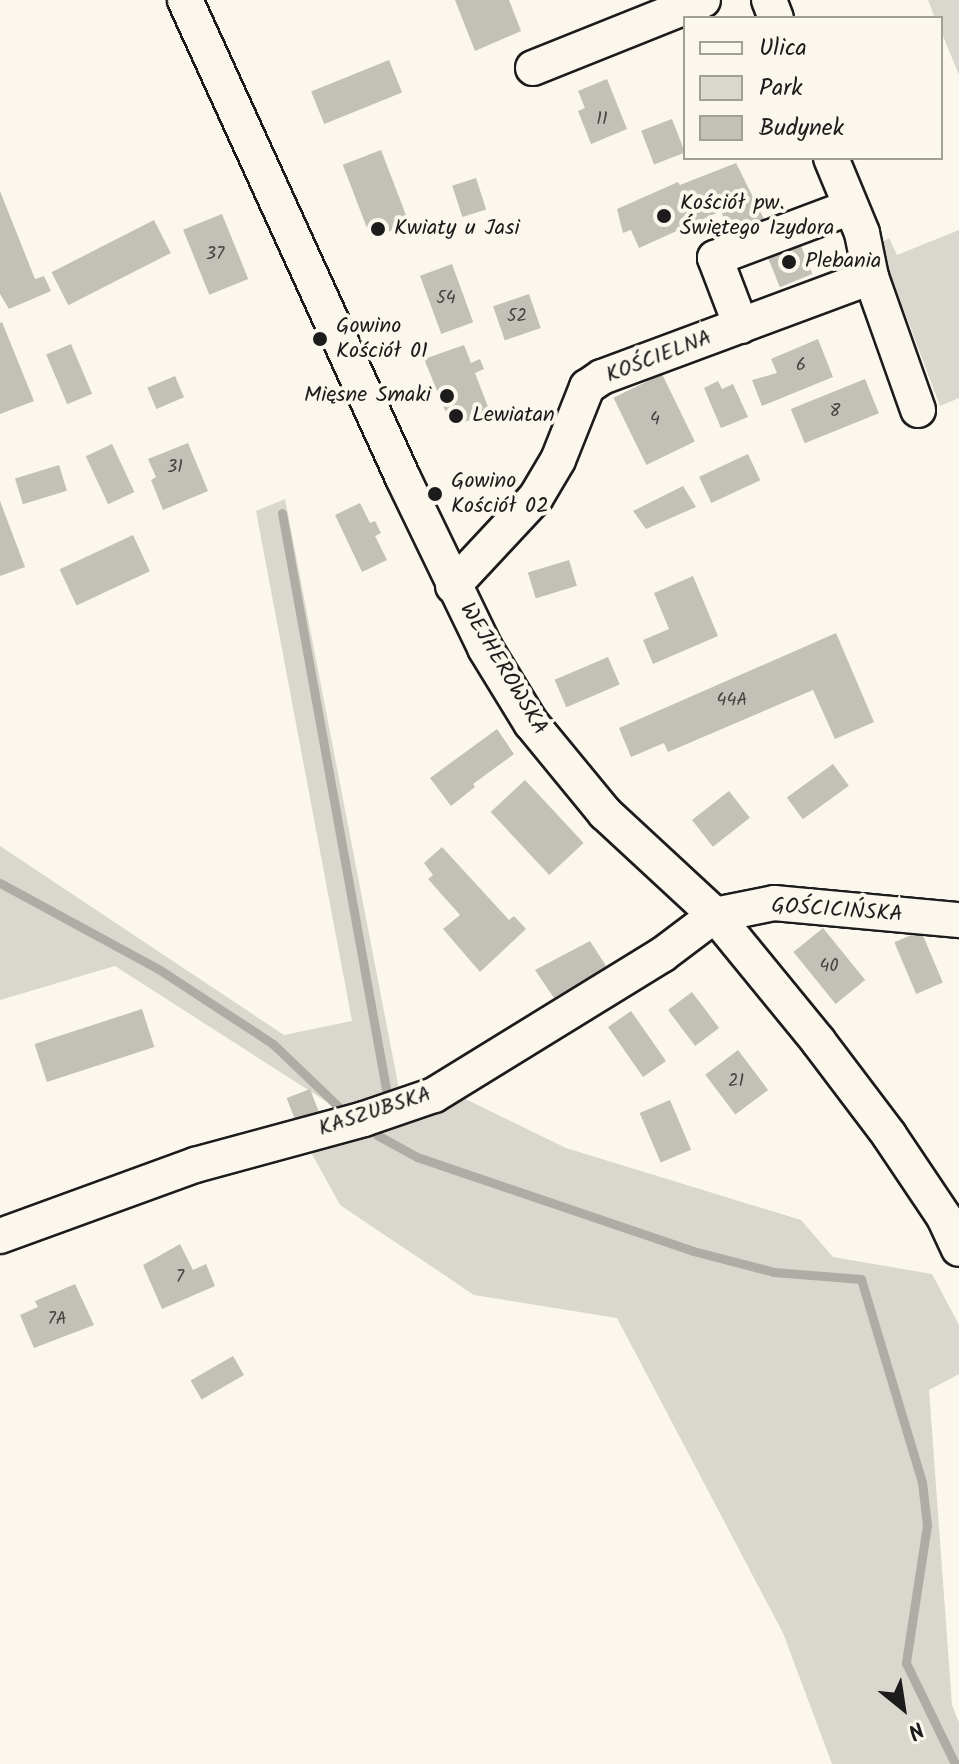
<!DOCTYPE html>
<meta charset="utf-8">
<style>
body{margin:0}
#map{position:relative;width:959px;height:1764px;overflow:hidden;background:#fbf7ec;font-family:Kalam,sans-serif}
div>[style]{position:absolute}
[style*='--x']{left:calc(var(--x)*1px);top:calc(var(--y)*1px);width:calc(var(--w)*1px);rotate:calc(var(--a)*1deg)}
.green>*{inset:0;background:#dad7ce}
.stream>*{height:9px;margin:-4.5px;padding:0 4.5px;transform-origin:4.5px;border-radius:4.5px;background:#afaca5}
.building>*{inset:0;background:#c3c0b8;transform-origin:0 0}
.roads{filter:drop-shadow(2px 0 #1c1c1c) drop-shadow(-2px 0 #1c1c1c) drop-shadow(0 2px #1c1c1c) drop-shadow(0 -2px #1c1c1c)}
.minor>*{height:34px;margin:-17px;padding:0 17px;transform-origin:17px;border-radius:17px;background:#fbf7ec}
.dots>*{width:22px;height:22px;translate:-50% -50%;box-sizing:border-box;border:4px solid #fbf7ec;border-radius:50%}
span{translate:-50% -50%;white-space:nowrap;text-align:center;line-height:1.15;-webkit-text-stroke:8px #fbf7ec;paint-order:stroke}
.number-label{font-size:18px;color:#464543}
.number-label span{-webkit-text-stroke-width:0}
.poi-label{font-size:22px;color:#1c1c1c}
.left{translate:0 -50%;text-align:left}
.right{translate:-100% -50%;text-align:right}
.street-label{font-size:22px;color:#1c1c1c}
.legend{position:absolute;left:683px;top:16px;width:260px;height:144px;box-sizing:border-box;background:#fbf7ec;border:2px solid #a29f99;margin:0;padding:10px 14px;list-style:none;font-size:24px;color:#1c1c1c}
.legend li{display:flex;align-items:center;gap:16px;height:40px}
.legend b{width:40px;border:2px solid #a29f99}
.north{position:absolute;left:863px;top:1668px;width:80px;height:80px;-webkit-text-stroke:6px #fbf7ec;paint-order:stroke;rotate:150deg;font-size:22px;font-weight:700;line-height:32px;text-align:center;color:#1c1c1c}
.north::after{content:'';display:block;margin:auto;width:28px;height:36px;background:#1c1c1c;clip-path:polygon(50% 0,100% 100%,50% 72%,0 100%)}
</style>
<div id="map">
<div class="green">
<div style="clip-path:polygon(928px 0,959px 0,959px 75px,941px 31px,941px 18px,935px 18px)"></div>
<div style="clip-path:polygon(959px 230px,959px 398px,940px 406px,879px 244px,889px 238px,897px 255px)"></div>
<div style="clip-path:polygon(285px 499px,399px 1089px,341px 1111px,115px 966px,0 1000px,0 846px,284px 1035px,352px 1021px,256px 511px)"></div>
<div style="clip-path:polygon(453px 1093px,566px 1148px,801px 1220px,833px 1257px,932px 1274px,959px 1325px,959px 1374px,929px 1390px,952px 1705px,959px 1723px,959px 1764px,832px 1764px,783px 1633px,617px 1318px,474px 1295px,340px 1205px,307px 1145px)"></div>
</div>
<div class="stream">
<div style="--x:282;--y:513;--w:590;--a:79.76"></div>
<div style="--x:0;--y:883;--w:182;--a:28.5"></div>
<div style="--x:160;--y:970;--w:135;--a:33.2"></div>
<div style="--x:273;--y:1044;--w:95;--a:43.7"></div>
<div style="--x:377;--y:1135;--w:46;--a:28.8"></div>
<div style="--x:417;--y:1157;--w:292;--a:18.8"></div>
<div style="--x:693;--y:1251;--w:84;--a:14.5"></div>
<div style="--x:774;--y:1272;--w:87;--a:4.6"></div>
<div style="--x:861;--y:1279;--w:212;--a:73.3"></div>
<div style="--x:922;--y:1482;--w:43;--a:83.4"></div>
<div style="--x:927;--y:1525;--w:140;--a:98.7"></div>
<div style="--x:906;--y:1663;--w:112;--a:64.1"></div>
</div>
<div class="building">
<div style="clip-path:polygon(455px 0,509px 0,521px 31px,475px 51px)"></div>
<div style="left:389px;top:60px;width:35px;height:84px;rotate:68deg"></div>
<div style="clip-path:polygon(607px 79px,627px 129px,591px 144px,578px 111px,585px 108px,578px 91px)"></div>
<div style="left:672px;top:119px;width:36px;height:33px;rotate:69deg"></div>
<div style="left:381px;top:150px;width:79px;height:41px;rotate:69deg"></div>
<div style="clip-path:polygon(736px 163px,768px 227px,734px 243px,721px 211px,639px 248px,631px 230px,623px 233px,617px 209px,678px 182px,680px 185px)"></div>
<div style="left:476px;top:178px;width:33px;height:25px;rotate:72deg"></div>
<div style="clip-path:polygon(0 191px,35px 279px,44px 276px,51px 291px,9px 309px,0 294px)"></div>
<div style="left:222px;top:214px;width:70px;height:42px;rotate:68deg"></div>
<div style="left:154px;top:220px;width:37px;height:115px;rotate:63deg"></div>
<div style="left:797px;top:236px;width:41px;height:35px;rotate:68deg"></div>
<div style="left:452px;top:264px;width:62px;height:34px;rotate:70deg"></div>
<div style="left:529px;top:294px;width:36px;height:38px;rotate:71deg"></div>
<div style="clip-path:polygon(2px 322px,34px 401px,0 414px,0 323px)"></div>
<div style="clip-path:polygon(818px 339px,833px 377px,762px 406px,752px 380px,777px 373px,771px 359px)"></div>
<div style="left:71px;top:344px;width:54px;height:27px;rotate:67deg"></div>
<div style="clip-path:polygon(464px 345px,471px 363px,480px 359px,484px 369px,475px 373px,490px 412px,452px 427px,424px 359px)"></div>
<div style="left:662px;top:374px;width:75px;height:54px;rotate:64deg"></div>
<div style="left:175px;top:376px;width:23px;height:30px;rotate:67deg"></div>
<div style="left:865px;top:379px;width:37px;height:80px;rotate:68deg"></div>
<div style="clip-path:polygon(718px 381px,722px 389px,733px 384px,748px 417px,721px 428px,704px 388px)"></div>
<div style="clip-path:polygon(188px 443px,208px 491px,163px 510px,151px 480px,156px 477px,148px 459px)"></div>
<div style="left:112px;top:444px;width:53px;height:29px;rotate:65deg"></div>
<div style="left:748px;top:454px;width:29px;height:54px;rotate:65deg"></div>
<div style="left:59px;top:465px;width:27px;height:46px;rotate:73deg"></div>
<div style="clip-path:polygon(683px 486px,696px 507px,646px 529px,633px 511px)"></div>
<div style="clip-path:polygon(0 501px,25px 567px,0 576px)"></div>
<div style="clip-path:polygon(360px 503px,370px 523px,375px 521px,381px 533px,375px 536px,387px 560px,362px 572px,335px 515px)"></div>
<div style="left:133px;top:535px;width:40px;height:81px;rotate:65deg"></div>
<div style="left:569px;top:560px;width:27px;height:43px;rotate:73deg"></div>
<div style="clip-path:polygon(693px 576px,718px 636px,653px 664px,643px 640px,669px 629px,654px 593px)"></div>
<div style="clip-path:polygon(836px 633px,874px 722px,835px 739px,813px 690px,668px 752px,664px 743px,631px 757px,619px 728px)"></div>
<div style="left:608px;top:657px;width:30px;height:58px;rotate:67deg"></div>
<div style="clip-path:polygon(497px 729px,514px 754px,473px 784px,475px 787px,451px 806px,430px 778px)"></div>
<div style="left:833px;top:764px;width:27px;height:57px;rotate:54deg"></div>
<div style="left:525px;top:780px;width:86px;height:47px;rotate:47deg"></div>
<div style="left:729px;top:791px;width:34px;height:47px;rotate:52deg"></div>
<div style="clip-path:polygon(442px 847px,509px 920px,514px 916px,526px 929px,480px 972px,443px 929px,460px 915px,428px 879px,433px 875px,424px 863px)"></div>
<div style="left:823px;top:928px;width:67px;height:38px;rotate:51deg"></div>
<div style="left:921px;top:931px;width:56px;height:29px;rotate:67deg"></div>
<div style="clip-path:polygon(590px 941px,606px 966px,554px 998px,535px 970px)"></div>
<div style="left:692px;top:992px;width:45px;height:30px;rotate:53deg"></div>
<div style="left:142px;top:1009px;width:40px;height:113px;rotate:72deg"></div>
<div style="left:631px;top:1011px;width:61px;height:28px;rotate:55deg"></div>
<div style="left:738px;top:1050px;width:50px;height:41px;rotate:53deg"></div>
<div style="left:310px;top:1089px;width:26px;height:25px;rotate:69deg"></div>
<div style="left:670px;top:1100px;width:54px;height:33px;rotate:67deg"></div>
<div style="clip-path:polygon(180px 1244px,193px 1270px,206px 1264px,215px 1286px,162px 1309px,143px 1265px)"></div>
<div style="clip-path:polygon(75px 1284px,94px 1325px,34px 1348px,20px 1315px,38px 1307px,35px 1301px)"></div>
<div style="left:233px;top:1356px;width:22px;height:49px;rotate:60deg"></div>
</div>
<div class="roads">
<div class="minor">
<div style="--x:185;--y:0;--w:525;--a:65.48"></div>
<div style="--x:403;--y:478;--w:189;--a:64.2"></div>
<div style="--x:485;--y:648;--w:88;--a:58.5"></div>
<div style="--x:531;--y:723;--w:117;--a:50.6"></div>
<div style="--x:605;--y:813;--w:150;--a:42.8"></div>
<div style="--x:715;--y:915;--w:163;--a:50.7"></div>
<div style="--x:818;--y:1041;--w:118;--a:52.9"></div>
<div style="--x:889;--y:1135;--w:99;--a:56.1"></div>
<div style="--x:944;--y:1217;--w:35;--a:65"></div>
<div style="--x:769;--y:0;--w:19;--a:69"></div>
<div style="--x:533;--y:68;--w:183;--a:-21.8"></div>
<div style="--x:831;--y:158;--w:81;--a:67.5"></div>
<div style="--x:862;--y:233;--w:45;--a:78.4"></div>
<div style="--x:871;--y:277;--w:141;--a:70.5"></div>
<div style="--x:741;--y:326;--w:73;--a:-110.9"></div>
<div style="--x:715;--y:258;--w:145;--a:-20.6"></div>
<div style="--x:453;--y:586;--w:122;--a:-47"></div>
<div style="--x:536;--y:497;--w:43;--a:-59.3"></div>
<div style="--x:558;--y:460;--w:79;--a:-68.3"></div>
<div style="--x:587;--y:387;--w:18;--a:-34"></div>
<div style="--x:602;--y:377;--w:287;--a:-20.4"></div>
<div style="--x:0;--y:1236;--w:208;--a:-20"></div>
<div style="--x:195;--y:1165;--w:175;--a:-15.2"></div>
<div style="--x:364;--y:1119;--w:74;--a:-18.9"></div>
<div style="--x:434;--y:1095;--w:268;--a:-31.6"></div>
<div style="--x:662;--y:955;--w:66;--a:-37"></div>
<div style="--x:715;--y:915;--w:60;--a:-11.5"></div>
<div style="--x:774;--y:903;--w:186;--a:5.3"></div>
</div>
</div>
<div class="dots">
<div style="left:664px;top:216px;background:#1c1c1c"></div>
<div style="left:378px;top:229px;background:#1c1c1c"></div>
<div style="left:789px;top:262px;background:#1c1c1c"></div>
<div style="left:320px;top:339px;background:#1c1c1c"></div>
<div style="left:447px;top:396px;background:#1c1c1c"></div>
<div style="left:456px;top:416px;background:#1c1c1c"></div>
<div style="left:435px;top:494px;background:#1c1c1c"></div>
</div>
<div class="number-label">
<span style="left:602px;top:120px">11</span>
<span style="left:215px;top:255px">37</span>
<span style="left:446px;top:299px">54</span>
<span style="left:517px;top:317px">52</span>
<span style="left:801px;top:366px">6</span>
<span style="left:835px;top:412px">8</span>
<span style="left:655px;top:420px">4</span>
<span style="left:175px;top:468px">31</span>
<span style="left:732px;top:701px">44A</span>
<span style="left:829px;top:967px">40</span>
<span style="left:736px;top:1082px">21</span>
<span style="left:180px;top:1278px">7</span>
<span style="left:57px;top:1320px">7A</span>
</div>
<div class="poi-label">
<span class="left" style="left:680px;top:216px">Kościół pw.<br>Świętego Izydora</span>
<span class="left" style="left:394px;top:229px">Kwiaty u Jasi</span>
<span class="left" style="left:805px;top:262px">Plebania</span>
<span class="left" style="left:336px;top:339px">Gowino<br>Kościół 01</span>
<span class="right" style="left:431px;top:396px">Mięsne Smaki</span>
<span class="left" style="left:472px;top:416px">Lewiatan</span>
<span class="left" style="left:451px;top:494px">Gowino<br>Kościół 02</span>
</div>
<div class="street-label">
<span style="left:659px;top:357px;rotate:-21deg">KOŚCIELNA</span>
<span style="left:503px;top:669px;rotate:59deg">WEJHEROWSKA</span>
<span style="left:837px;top:911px;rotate:4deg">GOŚCICIŃSKA</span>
<span style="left:375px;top:1112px;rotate:-18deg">KASZUBSKA</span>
</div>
<ul class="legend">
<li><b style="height:10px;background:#fbf7ec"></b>Ulica</li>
<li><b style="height:22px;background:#dad7ce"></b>Park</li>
<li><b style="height:22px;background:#c3c0b8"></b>Budynek</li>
</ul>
<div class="north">N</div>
</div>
